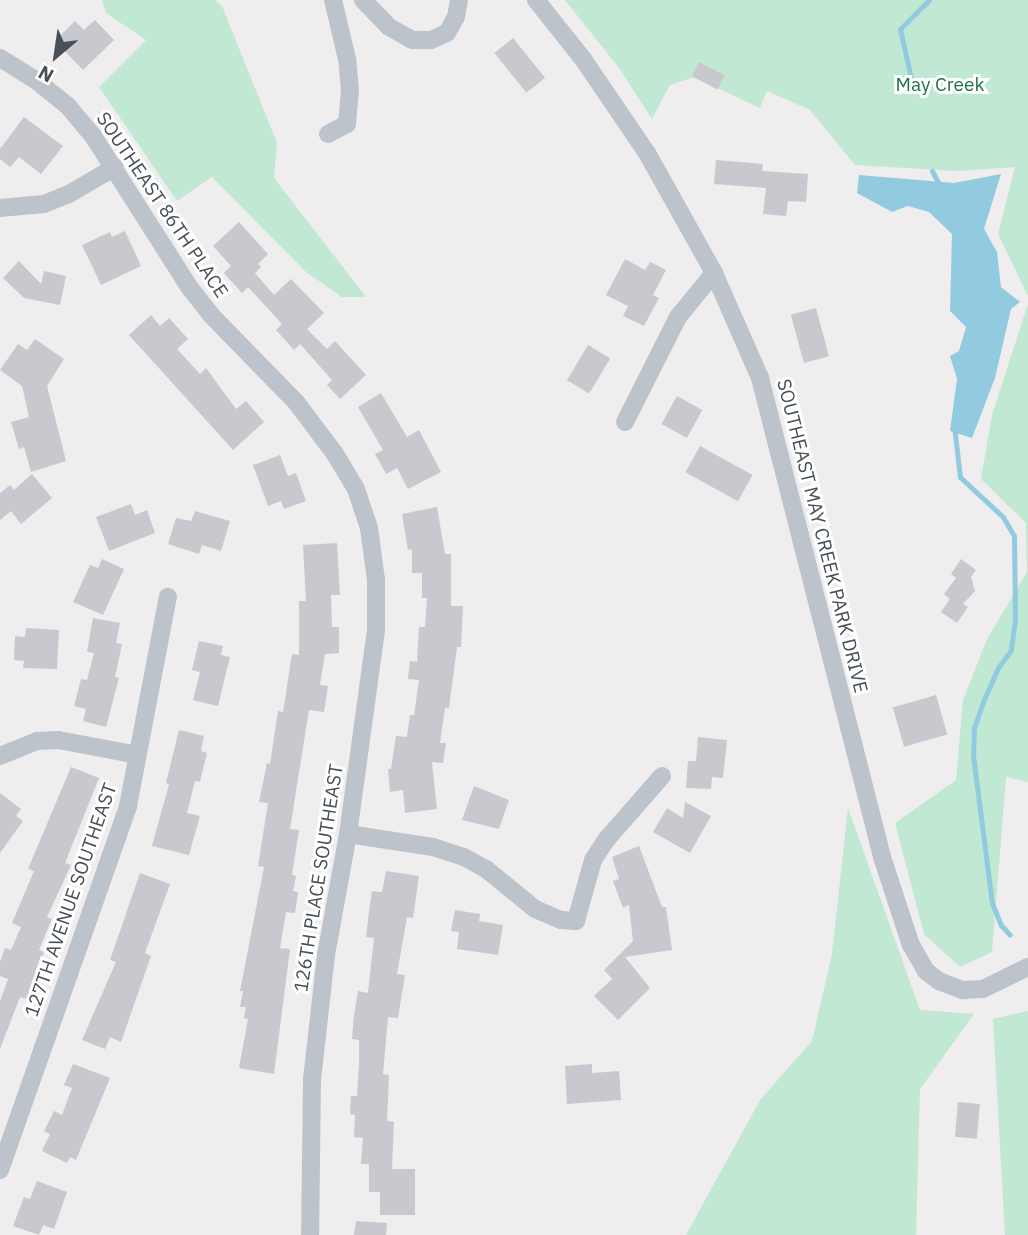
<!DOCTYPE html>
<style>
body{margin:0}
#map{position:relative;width:1028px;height:1235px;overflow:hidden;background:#efeded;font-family:"IBM Plex Sans",sans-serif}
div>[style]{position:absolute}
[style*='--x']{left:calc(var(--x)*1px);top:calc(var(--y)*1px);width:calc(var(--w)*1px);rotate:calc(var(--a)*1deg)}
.green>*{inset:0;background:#c0e8d2}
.water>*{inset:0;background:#92cbe0}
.stream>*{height:5px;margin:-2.5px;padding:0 2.5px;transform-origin:2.5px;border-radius:2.5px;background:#92cbe0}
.building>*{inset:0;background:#c7c9cf;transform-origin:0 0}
.minor>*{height:18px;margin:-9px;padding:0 9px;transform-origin:9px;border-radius:9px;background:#bdc3ca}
span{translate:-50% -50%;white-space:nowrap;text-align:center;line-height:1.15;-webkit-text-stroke:6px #fff;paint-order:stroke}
.park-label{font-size:19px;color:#226f4d}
.street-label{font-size:19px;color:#474f58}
.north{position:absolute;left:21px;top:21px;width:70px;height:70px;-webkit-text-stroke:5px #fff;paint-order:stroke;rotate:209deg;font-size:19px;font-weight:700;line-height:28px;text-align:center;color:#474f58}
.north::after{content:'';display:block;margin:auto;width:24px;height:32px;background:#474f58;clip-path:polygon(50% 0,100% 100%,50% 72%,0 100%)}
</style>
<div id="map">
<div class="green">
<div style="clip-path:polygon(102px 0,215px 0,222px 6px,277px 143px,274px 178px,366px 297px,342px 297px,306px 272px,212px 177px,177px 201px,99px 87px,146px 40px,106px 13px)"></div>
<div style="clip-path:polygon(565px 0,1028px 0,1028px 296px,998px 234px,1015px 167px,956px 171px,855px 165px,810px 110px,767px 91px,760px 108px,694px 77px,670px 85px,652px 119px,619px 68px)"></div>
<div style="clip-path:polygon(1028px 304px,1028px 782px,1006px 777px,992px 952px,960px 967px,924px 934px,895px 823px,956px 780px,963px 700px,987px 639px,1027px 572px,1026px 523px,981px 479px,992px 415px)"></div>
<div style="clip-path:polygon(848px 808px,920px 1010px,974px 1014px,920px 1089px,916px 1235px,686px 1235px,760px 1100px,812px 1041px,832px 954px)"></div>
<div style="clip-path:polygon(1028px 1011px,1028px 1235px,1005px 1235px,993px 1019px)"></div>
</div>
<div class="water">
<div style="clip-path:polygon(1001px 174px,984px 229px,997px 252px,1001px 287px,1020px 302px,1011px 309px,995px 378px,972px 438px,950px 431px,957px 379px,950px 356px,959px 351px,966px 327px,950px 311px,952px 234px,929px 212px,908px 206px,892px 212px,857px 193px,859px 175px,954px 183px)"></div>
</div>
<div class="stream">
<div style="--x:911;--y:78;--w:50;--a:-102.7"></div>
<div style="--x:900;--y:29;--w:41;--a:-45"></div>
<div style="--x:932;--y:171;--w:19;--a:62"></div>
<div style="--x:954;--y:426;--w:51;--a:83.3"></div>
<div style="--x:960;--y:477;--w:59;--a:42.9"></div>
<div style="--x:1003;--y:517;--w:22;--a:60"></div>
<div style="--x:1014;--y:536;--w:84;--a:89.3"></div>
<div style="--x:1015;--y:620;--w:30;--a:98"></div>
<div style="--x:1011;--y:650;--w:22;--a:126"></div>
<div style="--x:998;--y:668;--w:37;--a:114"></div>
<div style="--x:983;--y:702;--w:28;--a:109"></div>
<div style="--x:974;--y:728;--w:27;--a:92"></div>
<div style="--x:973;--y:755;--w:149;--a:82.7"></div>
<div style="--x:992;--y:903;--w:24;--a:68"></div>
<div style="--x:1001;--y:925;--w:13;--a:48"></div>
</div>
<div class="building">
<div style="clip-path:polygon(95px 20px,114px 40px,83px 70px,55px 41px,75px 21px,84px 30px)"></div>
<div style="left:513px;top:38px;width:51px;height:24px;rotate:51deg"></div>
<div style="left:699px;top:62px;width:29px;height:16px;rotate:27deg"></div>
<div style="clip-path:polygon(24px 117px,63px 146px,41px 174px,19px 157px,10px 167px,0 159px,0 149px)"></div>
<div style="clip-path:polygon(716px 160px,763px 164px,762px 171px,808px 174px,806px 202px,788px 201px,786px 216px,763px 214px,766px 188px,714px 184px)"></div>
<div style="clip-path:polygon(239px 222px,268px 254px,258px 264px,261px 267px,255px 273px,274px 295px,291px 279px,324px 313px,307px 329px,327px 349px,335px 341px,366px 375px,340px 399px,327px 385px,332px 380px,300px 344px,294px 350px,276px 330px,282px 324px,248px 287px,242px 293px,224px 273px,231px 266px,213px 246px)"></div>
<div style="clip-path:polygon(125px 231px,141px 266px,101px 285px,82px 245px,110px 232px,112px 237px)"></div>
<div style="clip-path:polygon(625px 259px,645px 270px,650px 262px,666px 270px,653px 295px,659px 298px,644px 326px,623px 316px,628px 306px,606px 295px)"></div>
<div style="clip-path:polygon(19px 261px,41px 284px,44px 271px,66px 276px,60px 305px,24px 298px,3px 278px)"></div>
<div style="left:816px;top:308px;width:50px;height:26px;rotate:75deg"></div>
<div style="clip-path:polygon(151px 315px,160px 326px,169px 318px,188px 339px,177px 349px,200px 374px,206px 368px,236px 409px,246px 401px,264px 422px,233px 450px,129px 335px)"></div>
<div style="clip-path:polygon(35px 339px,64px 359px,47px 386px,66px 461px,31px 472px,24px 447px,19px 449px,11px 422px,29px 417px,22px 386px,0 370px,18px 344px,27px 350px)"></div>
<div style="left:588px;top:345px;width:26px;height:41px;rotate:31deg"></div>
<div style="clip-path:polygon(381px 393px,407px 437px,419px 430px,441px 472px,408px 489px,397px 468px,386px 474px,375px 454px,383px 450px,358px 407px)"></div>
<div style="left:677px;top:396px;width:29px;height:32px;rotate:29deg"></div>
<div style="left:700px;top:446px;width:60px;height:30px;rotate:29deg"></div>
<div style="clip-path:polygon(280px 455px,288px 476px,296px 473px,306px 501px,284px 509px,281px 501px,268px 506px,253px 465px)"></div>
<div style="clip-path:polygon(32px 474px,52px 498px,21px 524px,11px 511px,0 520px,0 493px,10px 485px,14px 490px)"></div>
<div style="clip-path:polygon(131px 504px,135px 515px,147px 510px,155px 533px,109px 551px,96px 517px)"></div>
<div style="clip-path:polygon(437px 507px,445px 554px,451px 554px,451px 606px,463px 606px,461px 647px,457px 647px,449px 708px,445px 708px,440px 743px,446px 743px,443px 763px,432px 762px,437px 809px,405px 813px,403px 790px,390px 792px,388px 769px,391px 769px,396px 736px,407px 737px,410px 715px,414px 715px,419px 680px,408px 679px,410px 661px,417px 662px,419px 627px,425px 627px,427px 598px,422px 598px,422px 573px,412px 573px,412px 549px,408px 550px,402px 514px)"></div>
<div style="clip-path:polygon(195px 511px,230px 521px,221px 551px,202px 545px,199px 554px,168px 544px,176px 518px,191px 521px)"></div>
<div style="clip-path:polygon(337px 543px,340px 595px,331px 595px,332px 627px,339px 627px,339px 653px,325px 654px,320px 685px,328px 686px,324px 712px,309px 710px,290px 829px,299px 830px,292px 875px,296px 876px,293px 891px,298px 892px,295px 913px,286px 912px,280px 948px,290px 949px,274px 1074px,239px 1068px,248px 1019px,244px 1018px,246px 1007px,240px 1007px,243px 991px,240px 991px,264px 867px,258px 866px,268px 803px,259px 802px,267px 763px,270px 764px,278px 711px,283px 712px,292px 654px,299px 655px,299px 601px,306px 601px,303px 545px)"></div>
<div style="clip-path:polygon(102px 559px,124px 569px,103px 615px,73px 602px,90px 565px,98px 568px)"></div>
<div style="clip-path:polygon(961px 559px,976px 570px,971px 577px,975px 591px,963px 604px,968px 607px,957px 623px,941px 612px,950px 599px,944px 594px,956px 578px,951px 574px)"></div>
<div style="clip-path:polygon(93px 618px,120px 623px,116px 643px,122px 644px,115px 677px,119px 678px,106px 727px,83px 721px,86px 709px,74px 706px,81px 679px,87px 680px,94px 653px,87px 652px)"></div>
<div style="clip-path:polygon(26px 628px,59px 630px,57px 669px,23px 668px,24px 661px,14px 660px,15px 636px,25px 637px)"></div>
<div style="clip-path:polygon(199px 641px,223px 646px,221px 655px,230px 657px,218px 706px,193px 700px,200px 672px,192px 670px)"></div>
<div style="left:936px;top:695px;width:41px;height:45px;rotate:74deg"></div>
<div style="clip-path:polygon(179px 730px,204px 736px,201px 751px,207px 753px,200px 782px,195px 781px,187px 813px,200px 816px,189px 855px,152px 846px,169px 784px,166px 783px)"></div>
<div style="clip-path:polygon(698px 737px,727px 740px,723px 778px,712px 777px,711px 789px,686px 788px,688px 761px,696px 761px)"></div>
<div style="clip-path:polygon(71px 767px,99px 778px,65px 863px,71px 865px,47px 917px,52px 919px,39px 950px,44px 952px,27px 999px,20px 997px,0 1049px,0 1001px,8px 979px,0 976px,0 962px,5px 948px,11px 950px,21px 927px,12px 923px,34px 871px,28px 869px)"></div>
<div style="clip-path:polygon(474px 786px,509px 800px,499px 829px,462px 820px)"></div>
<div style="clip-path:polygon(0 793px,21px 809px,16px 816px,23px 821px,0 853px)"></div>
<div style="clip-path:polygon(685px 802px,711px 816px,690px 853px,653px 832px,667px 808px,683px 818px)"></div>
<div style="clip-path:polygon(639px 846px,662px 907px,666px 907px,672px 950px,625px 957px,650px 988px,618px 1020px,594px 996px,612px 979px,604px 970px,633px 941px,629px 905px,623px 908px,613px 881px,619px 879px,612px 857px)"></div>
<div style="clip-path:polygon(386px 871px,419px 876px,413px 918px,407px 917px,397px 974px,405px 975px,398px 1018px,388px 1017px,383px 1074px,389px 1075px,387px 1121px,394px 1122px,392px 1169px,415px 1169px,415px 1215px,380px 1215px,380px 1192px,369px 1192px,369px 1164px,361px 1164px,363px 1138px,354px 1137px,355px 1115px,350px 1114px,351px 1096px,357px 1096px,359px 1064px,359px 1040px,352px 1039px,354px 1015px,358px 991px,368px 993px,374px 938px,366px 937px,369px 912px,372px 891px,382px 892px)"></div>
<div style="clip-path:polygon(140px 873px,170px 884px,145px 953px,151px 956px,121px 1042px,110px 1037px,105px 1049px,82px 1040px,116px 962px,110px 960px)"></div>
<div style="clip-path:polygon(455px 910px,480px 914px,479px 921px,503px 925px,498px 955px,457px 949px,459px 932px,451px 931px)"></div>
<div style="clip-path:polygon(73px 1064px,110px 1078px,76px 1160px,70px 1157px,67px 1163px,42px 1151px,50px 1134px,44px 1131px,54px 1111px,62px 1115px,72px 1088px,64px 1085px)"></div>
<div style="clip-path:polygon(592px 1064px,592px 1073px,619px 1071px,621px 1100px,567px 1104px,565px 1066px)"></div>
<div style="left:958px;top:1102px;width:22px;height:35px;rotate:5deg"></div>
<div style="clip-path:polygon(37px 1181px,67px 1192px,54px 1229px,43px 1225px,39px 1235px,13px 1226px,24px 1197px,30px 1199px)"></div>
<div style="clip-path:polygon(356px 1221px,387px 1223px,386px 1235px,354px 1235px)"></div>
</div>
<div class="minor">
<div style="--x:363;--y:0;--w:37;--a:46"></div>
<div style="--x:389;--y:27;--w:26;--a:29"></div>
<div style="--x:412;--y:40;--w:19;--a:0"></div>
<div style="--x:431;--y:40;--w:17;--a:-24"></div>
<div style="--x:447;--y:33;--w:18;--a:-61"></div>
<div style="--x:456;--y:17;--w:17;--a:-80"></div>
<div style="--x:536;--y:0;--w:75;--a:51.5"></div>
<div style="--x:583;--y:59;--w:114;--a:55.8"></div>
<div style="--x:647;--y:153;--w:137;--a:60.8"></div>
<div style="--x:714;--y:273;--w:115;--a:66.3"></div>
<div style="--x:760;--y:378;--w:494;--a:75.7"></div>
<div style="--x:882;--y:857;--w:93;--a:71.8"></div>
<div style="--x:911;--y:945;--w:30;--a:60"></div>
<div style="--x:926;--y:971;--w:16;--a:38"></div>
<div style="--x:939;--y:981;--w:26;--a:21"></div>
<div style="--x:963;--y:990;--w:20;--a:-3"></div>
<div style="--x:983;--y:989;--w:50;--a:-26.1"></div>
<div style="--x:0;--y:58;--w:44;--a:31.9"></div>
<div style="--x:37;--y:81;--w:38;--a:39"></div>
<div style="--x:67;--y:105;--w:40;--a:50"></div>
<div style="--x:93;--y:136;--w:180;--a:57.5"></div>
<div style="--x:190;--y:288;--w:34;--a:52"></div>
<div style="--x:211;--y:315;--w:122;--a:45.7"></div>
<div style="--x:296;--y:402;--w:65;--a:53.1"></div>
<div style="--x:335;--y:454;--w:41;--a:59"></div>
<div style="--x:356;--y:489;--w:41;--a:71.6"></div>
<div style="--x:369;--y:528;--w:52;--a:82.3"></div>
<div style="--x:376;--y:580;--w:50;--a:90"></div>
<div style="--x:376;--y:630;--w:206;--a:97.8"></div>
<div style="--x:348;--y:834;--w:123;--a:100.3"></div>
<div style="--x:326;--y:955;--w:125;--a:96.4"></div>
<div style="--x:312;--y:1079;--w:156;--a:90.7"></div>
<div style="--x:328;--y:134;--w:21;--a:-28"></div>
<div style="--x:347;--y:124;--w:33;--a:-85"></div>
<div style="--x:350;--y:91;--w:32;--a:-95"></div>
<div style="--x:347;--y:59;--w:61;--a:-103.3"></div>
<div style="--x:0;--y:208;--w:44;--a:-5.2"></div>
<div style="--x:44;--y:204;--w:27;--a:-22"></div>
<div style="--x:69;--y:194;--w:53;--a:-30.4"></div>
<div style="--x:625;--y:422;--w:118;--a:-63.2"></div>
<div style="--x:678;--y:317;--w:57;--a:-50.7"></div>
<div style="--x:0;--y:756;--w:40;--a:-22"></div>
<div style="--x:37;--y:741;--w:21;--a:-3"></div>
<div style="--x:58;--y:740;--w:81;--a:10.6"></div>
<div style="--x:348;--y:834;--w:86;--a:8.7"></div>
<div style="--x:433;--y:847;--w:33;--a:18"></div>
<div style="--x:464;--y:857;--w:25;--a:29"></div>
<div style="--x:486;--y:869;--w:63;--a:39.2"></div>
<div style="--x:535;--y:909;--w:28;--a:23"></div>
<div style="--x:561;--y:920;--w:15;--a:4"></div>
<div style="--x:576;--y:921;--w:63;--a:-74.4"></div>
<div style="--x:593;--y:860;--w:24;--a:-57"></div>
<div style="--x:606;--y:840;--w:85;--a:-48.8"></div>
<div style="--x:0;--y:1170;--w:386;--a:-70.6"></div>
<div style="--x:128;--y:806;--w:213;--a:-79.2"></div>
</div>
<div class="park-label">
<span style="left:940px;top:85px">May Creek</span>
</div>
<div class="street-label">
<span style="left:162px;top:205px;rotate:56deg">SOUTHEAST 86TH PLACE</span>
<span style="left:822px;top:536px;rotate:76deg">SOUTHEAST MAY CREEK PARK DRIVE</span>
<span style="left:319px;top:878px;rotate:-81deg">126TH PLACE SOUTHEAST</span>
<span style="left:71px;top:900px;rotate:-71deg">127TH AVENUE SOUTHEAST</span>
</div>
<div class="north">N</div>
</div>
